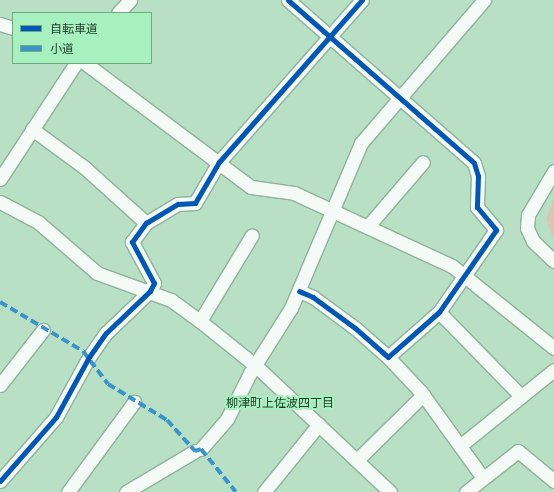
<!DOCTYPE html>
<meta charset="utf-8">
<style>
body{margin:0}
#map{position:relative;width:554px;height:492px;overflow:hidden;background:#b8e0c4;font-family:Overpass,"Noto Sans JP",sans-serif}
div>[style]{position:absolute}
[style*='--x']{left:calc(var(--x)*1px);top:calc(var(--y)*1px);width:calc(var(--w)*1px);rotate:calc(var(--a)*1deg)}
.green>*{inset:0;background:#dcc6af}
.roads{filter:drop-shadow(1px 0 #90b19b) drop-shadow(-1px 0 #90b19b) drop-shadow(0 1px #90b19b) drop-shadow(0 -1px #90b19b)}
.minor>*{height:13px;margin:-6.5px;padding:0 6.5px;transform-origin:6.5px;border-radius:6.5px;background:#f4faf6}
.quiet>*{height:4px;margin-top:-2px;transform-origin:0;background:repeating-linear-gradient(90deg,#3993cc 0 8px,transparent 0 12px)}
.cycleway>*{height:5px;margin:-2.5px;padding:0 2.5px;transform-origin:2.5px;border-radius:2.5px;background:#0057b8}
span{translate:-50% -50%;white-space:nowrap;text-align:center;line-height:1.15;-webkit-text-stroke:4px #a7f1be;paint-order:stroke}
.neighbourhood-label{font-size:12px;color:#1f3d29}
.legend{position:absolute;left:12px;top:12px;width:140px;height:52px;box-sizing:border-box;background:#a7f1be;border:1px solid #71a982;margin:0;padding:5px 7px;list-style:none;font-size:12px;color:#1f3d29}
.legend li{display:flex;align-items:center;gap:8px;height:20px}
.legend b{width:20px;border:1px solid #71a982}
</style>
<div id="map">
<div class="green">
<div style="clip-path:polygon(554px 197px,554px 240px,546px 219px)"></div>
</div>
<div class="roads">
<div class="minor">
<div style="--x:288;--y:0;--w:247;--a:41.2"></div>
<div style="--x:474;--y:163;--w:14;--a:73"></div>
<div style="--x:478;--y:176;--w:31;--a:92"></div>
<div style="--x:477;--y:207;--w:30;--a:50"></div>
<div style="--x:496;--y:230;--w:100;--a:124.8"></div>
<div style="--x:439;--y:312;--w:68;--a:138.6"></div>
<div style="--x:388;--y:357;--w:44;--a:-138.7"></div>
<div style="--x:355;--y:328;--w:52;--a:-143.6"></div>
<div style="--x:313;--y:297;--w:15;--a:-157"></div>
<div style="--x:118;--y:13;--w:18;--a:-47"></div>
<div style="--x:0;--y:24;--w:14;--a:17"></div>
<div style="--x:85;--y:63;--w:207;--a:36.8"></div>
<div style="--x:251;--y:187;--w:43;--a:7.9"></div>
<div style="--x:294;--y:193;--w:174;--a:24.8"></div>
<div style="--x:452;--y:266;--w:131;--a:38.8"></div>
<div style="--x:32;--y:129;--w:66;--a:36.3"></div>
<div style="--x:85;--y:168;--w:82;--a:42"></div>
<div style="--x:554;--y:171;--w:51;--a:120.6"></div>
<div style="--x:528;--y:215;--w:13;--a:94"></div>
<div style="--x:527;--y:228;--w:14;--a:65"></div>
<div style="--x:533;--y:241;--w:29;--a:44"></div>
<div style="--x:0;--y:179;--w:139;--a:-56.8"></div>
<div style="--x:0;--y:202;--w:43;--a:27.8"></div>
<div style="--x:38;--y:222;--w:78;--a:40.8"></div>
<div style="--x:97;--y:273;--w:79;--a:20"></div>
<div style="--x:171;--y:300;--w:36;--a:36"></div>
<div style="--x:200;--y:321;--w:72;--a:38.8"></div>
<div style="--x:256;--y:366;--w:184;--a:43.2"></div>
<div style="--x:368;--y:226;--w:84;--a:-49.3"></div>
<div style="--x:439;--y:312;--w:117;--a:45.7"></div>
<div style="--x:200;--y:321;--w:100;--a:-58.8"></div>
<div style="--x:388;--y:357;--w:48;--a:46.7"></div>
<div style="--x:421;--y:392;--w:106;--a:54.2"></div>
<div style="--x:0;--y:385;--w:70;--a:-52"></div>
<div style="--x:461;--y:445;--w:119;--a:-38.9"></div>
<div style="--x:201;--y:449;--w:40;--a:-49"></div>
<div style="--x:227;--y:419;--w:51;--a:-63.4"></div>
<div style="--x:250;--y:373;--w:77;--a:-57.8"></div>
<div style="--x:291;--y:308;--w:179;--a:-67"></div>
<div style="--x:361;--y:143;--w:189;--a:-49.3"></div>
<div style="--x:357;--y:460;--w:93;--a:-44.6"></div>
<div style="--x:0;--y:481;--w:85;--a:-48.8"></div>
<div style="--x:56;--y:417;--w:68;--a:-61.2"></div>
<div style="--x:89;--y:357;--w:29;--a:-55"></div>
<div style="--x:106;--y:333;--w:61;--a:-43.7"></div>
<div style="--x:150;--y:291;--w:9;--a:-63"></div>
<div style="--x:154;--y:283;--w:47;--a:-118.2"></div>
<div style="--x:132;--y:242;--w:24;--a:-54"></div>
<div style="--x:146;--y:223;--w:37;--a:-31"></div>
<div style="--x:178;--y:204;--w:17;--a:-3"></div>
<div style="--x:195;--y:203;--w:48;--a:-59.7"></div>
<div style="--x:219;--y:162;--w:216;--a:-48.6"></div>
<div style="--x:68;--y:492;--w:112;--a:-53.7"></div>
<div style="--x:126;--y:492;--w:80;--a:-30.7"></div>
<div style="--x:264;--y:492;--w:87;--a:-51"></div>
<div style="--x:466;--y:492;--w:66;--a:-38.3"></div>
<div style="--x:518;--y:451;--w:47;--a:39.8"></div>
</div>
</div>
<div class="quiet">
<div style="--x:0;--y:302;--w:96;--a:30.6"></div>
<div style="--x:83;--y:351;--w:41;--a:52.9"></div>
<div style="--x:108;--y:384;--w:69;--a:31.4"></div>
<div style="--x:167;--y:420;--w:42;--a:47.9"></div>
<div style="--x:195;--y:451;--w:6;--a:-18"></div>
<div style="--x:201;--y:449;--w:55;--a:50.9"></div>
</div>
<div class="cycleway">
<div style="--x:288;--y:0;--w:247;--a:41.2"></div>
<div style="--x:474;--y:163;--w:14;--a:73"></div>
<div style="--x:478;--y:176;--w:31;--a:92"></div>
<div style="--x:477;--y:207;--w:30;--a:50"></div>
<div style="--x:496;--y:230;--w:100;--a:124.8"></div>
<div style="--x:439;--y:312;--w:68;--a:138.6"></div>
<div style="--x:388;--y:357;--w:44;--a:-138.7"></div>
<div style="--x:355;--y:328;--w:52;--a:-143.6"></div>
<div style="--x:313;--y:297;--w:15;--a:-157"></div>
<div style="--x:0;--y:481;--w:85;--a:-48.8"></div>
<div style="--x:56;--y:417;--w:68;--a:-61.2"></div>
<div style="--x:89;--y:357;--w:29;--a:-55"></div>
<div style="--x:106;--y:333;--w:61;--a:-43.7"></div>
<div style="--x:150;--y:291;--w:9;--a:-63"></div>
<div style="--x:154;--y:283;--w:47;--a:-118.2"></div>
<div style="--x:132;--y:242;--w:24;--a:-54"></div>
<div style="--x:146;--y:223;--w:37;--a:-31"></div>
<div style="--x:178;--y:204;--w:17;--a:-3"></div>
<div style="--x:195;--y:203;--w:48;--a:-59.7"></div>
<div style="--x:219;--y:162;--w:216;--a:-48.6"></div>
</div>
<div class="neighbourhood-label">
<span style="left:280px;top:405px">柳津町上佐波四丁目</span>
</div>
<ul class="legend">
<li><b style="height:5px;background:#0057b8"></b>自転車道</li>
<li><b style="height:5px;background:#3993cc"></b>小道</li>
</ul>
</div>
